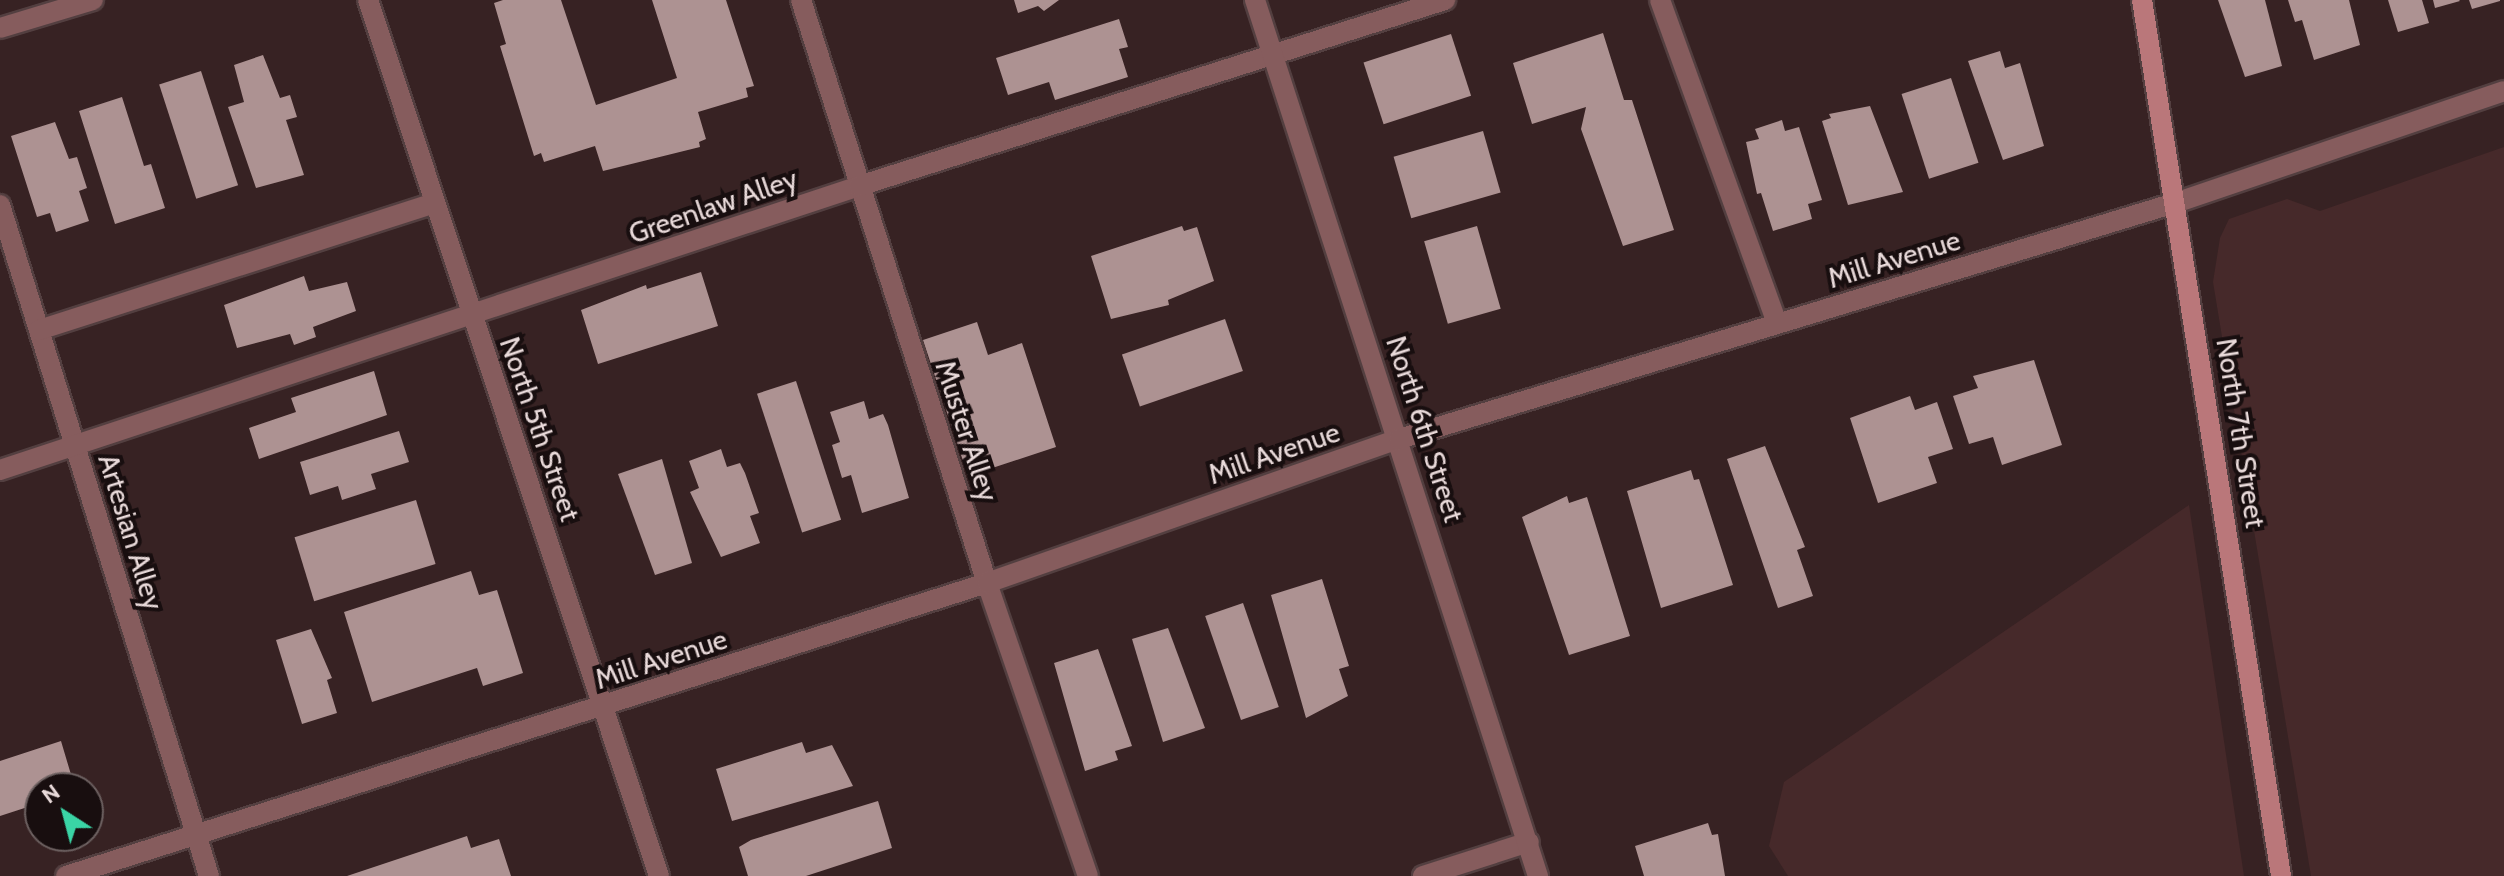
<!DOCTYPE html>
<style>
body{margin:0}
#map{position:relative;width:2504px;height:876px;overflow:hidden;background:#372223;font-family:Cabin,sans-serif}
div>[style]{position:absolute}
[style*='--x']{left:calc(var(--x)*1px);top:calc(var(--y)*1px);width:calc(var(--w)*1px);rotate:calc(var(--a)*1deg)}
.built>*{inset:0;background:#46292a}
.building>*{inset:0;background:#ad9292;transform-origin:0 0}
.roads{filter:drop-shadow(2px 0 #533f40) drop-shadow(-2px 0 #533f40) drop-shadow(0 2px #533f40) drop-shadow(0 -2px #533f40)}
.lane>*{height:20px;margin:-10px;padding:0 10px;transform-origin:10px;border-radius:10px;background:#865c5d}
.street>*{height:20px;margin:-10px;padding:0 10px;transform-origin:10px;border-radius:10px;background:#865c5d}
.secondary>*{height:20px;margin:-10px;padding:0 10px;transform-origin:10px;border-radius:10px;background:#ba777a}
span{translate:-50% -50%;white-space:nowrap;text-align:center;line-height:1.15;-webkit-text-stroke:8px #180e0f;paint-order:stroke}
.street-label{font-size:28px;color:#e9dada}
.north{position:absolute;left:24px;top:772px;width:80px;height:80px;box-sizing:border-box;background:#180e0f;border:2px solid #6c6060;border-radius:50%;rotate:324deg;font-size:22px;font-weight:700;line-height:32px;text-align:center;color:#e9dada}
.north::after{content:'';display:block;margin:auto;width:28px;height:36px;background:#3ad4a5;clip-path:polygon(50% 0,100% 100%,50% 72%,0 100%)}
</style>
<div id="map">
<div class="built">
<div style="clip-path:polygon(2504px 147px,2504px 876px,2311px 876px,2213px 282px,2220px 238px,2229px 219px,2287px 199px,2320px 211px)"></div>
<div style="clip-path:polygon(2189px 505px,2244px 876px,1788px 876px,1769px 846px,1784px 782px)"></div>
</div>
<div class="building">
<div style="clip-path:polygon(503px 0,561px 0,596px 105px,677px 78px,652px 0,726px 0,754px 86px,746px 88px,748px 97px,698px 112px,706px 139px,699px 142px,700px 147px,603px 171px,595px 146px,544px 162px,541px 153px,534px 156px,500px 46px,506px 44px,494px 3px)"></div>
<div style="clip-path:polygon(1014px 0,1059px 0,1044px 11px,1038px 6px,1018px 13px)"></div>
<div style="clip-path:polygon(2218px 0,2265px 0,2282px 66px,2245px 77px)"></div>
<div style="clip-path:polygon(2288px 0,2349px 0,2360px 45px,2314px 60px,2302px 20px,2295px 22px)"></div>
<div style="clip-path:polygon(2388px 0,2422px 0,2429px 23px,2398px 32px)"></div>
<div style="clip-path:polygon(2433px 0,2459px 0,2460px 1px,2435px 8px)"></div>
<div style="clip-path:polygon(2469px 0,2500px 0,2500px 1px,2472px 9px)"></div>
<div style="clip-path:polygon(1119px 19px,1128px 47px,1119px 49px,1128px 77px,1055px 100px,1049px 82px,1008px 95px,996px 58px)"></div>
<div style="clip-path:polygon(1603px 33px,1624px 100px,1632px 100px,1674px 230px,1623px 246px,1581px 129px,1586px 107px,1532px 124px,1513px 63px)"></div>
<div style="left:1451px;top:34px;width:65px;height:92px;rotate:72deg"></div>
<div style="clip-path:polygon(2000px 51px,2005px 68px,2020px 63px,2044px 146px,2003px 160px,1968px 61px)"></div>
<div style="clip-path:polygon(263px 55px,280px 98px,290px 95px,297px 117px,286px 120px,304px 175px,256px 188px,228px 107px,244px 102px,234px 65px)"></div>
<div style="left:201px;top:71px;width:120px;height:44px;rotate:72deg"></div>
<div style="left:1951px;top:78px;width:89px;height:52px;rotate:72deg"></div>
<div style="clip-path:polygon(122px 97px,144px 166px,151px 164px,165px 208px,115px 224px,79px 111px)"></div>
<div style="clip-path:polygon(1870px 106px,1903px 192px,1848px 205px,1822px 121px,1831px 118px,1829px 114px)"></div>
<div style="clip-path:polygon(1782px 120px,1785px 131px,1799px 127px,1822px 200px,1808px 204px,1812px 219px,1773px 231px,1761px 193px,1757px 194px,1746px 142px,1759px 139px,1755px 129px)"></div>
<div style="clip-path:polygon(55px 122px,69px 159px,77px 157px,87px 188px,79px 191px,89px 221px,56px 232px,50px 213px,37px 217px,11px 136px)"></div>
<div style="left:1483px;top:131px;width:64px;height:93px;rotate:74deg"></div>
<div style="clip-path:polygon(1182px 226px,1184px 231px,1197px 227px,1214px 281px,1168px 300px,1169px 305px,1111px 319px,1091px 256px)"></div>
<div style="left:1477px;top:226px;width:86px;height:55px;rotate:74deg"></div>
<div style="clip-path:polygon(701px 272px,718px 326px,598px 364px,581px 310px,646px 285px,647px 289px)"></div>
<div style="clip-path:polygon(304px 276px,309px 291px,347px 282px,356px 311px,313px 327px,316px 337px,294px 345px,290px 334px,237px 348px,224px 305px)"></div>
<div style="left:1225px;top:319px;width:55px;height:109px;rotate:71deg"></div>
<div style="clip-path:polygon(977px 322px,988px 355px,1022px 343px,1056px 447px,968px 476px,923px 340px)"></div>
<div style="clip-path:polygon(2034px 360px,2062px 445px,2002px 465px,1993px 437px,1969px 444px,1953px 396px,1978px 388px,1973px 376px)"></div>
<div style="clip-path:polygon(374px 371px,387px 415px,259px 459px,249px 428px,296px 412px,291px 398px)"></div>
<div style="left:796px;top:381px;width:146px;height:41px;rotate:72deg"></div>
<div style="clip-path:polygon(1910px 396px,1915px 410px,1937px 402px,1953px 449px,1928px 457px,1937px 483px,1878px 503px,1850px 418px)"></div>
<div style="clip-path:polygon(864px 401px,869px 419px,883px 414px,888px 425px,909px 498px,862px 513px,851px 475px,842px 478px,832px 445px,840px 442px,830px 412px)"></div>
<div style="clip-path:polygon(399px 431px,409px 462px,371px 474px,376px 489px,342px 500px,338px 486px,310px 495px,300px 462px)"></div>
<div style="clip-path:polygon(1765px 446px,1805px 547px,1797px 550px,1813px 596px,1778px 608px,1727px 459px)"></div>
<div style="clip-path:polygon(721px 449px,727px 467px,740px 463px,745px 473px,759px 513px,750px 516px,760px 543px,721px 557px,690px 492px,699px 488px,689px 461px)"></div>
<div style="clip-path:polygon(662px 459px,692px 563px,655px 575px,618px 474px)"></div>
<div style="clip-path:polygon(1691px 470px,1694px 480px,1699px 479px,1733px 585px,1661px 608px,1627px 491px)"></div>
<div style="clip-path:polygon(1567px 496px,1569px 503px,1587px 497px,1630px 636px,1569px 655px,1522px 517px)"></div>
<div style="left:416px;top:500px;width:67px;height:127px;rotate:73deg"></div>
<div style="clip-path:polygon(471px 571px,479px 595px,497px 590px,523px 673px,483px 686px,477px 668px,372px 702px,344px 612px)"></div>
<div style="clip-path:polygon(1322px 579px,1349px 666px,1339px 669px,1348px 696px,1306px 718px,1271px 595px)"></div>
<div style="left:1243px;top:603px;width:110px;height:40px;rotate:71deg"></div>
<div style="clip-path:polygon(1168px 628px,1205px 728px,1163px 742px,1132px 639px)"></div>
<div style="clip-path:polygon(311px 629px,332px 678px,327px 680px,337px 713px,302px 724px,276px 640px)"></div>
<div style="clip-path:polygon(1098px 649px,1132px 746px,1115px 751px,1118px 760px,1085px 771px,1054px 663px)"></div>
<div style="clip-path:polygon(61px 741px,75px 788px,40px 788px,40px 803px,0 816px,0 761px)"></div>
<div style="clip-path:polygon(802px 742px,806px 753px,832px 745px,853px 786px,732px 821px,716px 769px)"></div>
<div style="clip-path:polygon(878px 801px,892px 848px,806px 876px,748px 876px,739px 847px,751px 840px)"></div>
<div style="clip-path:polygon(1708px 823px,1712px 835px,1718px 834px,1725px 876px,1644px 876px,1635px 846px)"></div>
<div style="clip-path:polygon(467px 836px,471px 848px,499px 839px,511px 876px,347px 876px)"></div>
</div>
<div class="roads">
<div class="lane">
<div style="--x:801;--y:0;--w:612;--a:72.31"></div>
<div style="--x:987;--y:583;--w:310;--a:71"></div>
<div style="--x:1660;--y:0;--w:344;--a:70.1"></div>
<div style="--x:0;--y:205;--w:703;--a:72.7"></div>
<div style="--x:39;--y:330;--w:415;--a:-17.8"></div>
<div style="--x:0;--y:470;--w:905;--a:-18.29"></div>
<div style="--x:859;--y:186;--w:615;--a:-17.61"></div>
<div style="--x:1423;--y:876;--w:111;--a:-17.8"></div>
</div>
<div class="street">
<div style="--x:368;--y:0;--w:923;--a:71.62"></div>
<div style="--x:1255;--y:0;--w:921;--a:72.1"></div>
<div style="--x:0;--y:28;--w:97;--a:-16.8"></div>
<div style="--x:66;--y:876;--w:966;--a:-17.65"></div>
<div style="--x:987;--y:583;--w:436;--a:-19.3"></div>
<div style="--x:1399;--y:439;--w:814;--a:-16.92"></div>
<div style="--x:2178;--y:202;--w:344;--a:-18.8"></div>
</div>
<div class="secondary">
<div style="--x:2142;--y:0;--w:887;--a:80.98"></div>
</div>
</div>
<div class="street-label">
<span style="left:713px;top:206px;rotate:-19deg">Greenlaw Alley</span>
<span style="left:1894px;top:259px;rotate:-17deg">Mill Avenue</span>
<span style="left:540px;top:429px;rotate:71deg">North 5th Street</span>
<span style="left:1425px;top:429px;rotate:72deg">North 6th Street</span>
<span style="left:967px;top:431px;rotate:72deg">Muster Alley</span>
<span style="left:2241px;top:433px;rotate:81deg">North 7th Street</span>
<span style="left:1274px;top:453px;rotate:-19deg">Mill Avenue</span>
<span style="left:131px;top:532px;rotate:73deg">Artesian Alley</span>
<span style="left:661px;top:659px;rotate:-18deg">Mill Avenue</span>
</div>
<div class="north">N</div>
</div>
